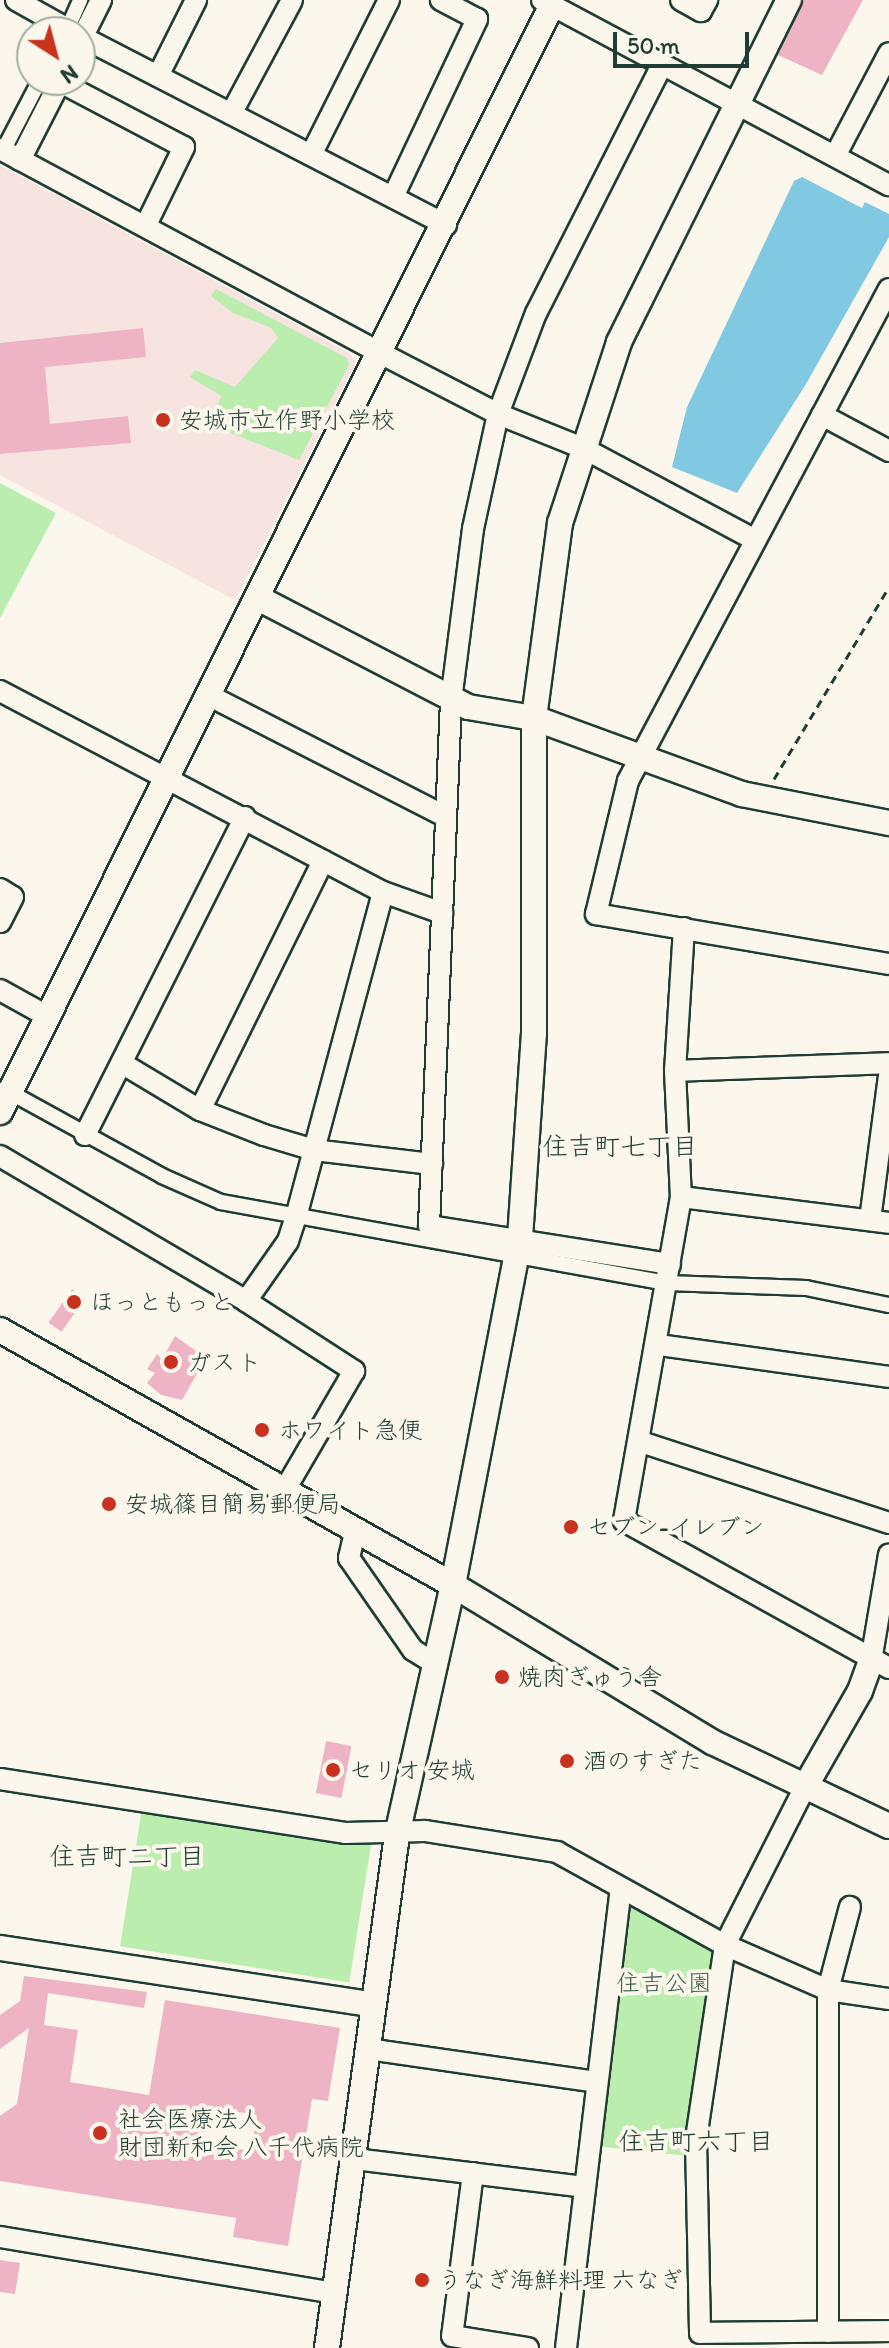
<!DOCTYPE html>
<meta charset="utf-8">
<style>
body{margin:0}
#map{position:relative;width:889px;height:2348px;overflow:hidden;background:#fbf7ec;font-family:Itim,"Klee One",sans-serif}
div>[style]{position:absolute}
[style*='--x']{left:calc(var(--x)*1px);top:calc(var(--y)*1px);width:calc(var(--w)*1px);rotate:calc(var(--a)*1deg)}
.built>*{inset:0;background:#f7e3e0}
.green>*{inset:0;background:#bbeeae;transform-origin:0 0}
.water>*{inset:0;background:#81c8e2}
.building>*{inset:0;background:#eeb4c5;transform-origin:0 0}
.path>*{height:3px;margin-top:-1.5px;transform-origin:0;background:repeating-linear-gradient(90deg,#1f3d34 0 8px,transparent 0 14px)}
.roads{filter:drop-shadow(2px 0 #1f3d34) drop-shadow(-2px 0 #1f3d34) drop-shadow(0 2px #1f3d34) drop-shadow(0 -2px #1f3d34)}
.pedestrian>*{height:14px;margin:-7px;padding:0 7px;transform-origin:7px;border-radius:7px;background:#fbf7ec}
.minor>*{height:20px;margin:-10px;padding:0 10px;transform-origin:10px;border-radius:10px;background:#fbf7ec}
.tertiary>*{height:24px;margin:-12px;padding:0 12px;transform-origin:12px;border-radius:12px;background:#fbf7ec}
.dots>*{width:22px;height:22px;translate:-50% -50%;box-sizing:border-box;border:4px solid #fbf7ec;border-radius:50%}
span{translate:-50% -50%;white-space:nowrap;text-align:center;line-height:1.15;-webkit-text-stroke:8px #fbf7ec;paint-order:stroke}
.poi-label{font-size:24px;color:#1f3d34}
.left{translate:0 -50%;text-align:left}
.park-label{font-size:24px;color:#3e604c}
.neighbourhood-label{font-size:26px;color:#1f3d34}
.north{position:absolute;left:16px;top:16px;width:80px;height:80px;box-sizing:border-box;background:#fbf7ec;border:2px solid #a3ada2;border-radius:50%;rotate:144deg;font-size:22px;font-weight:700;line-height:32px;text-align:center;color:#1f3d34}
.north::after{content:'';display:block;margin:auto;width:28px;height:36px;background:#c8321e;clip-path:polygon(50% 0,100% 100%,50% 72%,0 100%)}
.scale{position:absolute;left:613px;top:32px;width:136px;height:36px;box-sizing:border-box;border:4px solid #1f3d34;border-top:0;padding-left:10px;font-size:24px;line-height:28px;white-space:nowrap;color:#1f3d34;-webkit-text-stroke:6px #fbf7ec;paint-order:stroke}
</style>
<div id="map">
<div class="built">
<div style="clip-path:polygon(0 165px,351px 354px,355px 364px,235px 600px,0 475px)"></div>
</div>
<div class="green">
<div style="clip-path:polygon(216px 289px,347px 358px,349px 365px,299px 460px,231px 433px,215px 412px,221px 396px,190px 377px,195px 370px,235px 387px,278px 338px,271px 328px,233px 313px,211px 296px)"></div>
<div style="clip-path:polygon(0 483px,56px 513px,0 618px)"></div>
<div style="left:142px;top:1808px;width:232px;height:140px;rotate:9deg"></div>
<div style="clip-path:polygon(626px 1898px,719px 1949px,688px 2156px,595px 2146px)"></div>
</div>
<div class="water">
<div style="clip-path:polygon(802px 177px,862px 208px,865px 202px,889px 214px,889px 237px,806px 384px,737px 493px,672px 467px,687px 407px,794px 181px)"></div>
</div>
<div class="building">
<div style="clip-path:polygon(804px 0,863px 0,822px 75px,778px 55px)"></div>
<div style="clip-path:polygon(143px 328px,146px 357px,45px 367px,50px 424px,128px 416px,131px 443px,0 454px,0 343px)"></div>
<div style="left:72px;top:1289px;width:16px;height:41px;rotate:35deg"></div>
<div style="clip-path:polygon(175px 1336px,206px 1358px,182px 1400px,161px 1395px,147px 1383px,155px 1373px,147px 1369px,157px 1354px,162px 1359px)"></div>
<div style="left:326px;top:1741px;width:26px;height:53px;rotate:11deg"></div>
<div style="clip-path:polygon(evenodd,24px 1976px,147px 1992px,144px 2008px,48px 1993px,44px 2025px,78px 2030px,70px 2082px,149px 2095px,165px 2000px,340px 2028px,328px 2101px,312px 2099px,288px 2246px,233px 2237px,236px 2218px,0 2181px,0 2116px,17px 2104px,29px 2028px,0 2049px,0 2015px,20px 2001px,24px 1976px,200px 2106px,257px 2115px,251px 2151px,206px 2144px,197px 2129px,200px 2106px)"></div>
<div style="clip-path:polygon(0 2260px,20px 2263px,15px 2294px,0 2292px)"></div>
</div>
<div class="path">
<div style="--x:774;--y:779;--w:224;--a:-59.1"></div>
</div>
<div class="roads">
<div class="pedestrian">
<div style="--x:66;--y:32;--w:35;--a:-66"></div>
<div style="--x:3;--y:151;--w:80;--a:-62.5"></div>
<div style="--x:4;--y:1089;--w:180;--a:28.8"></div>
<div style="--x:162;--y:1176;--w:64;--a:23.8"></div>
<div style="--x:221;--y:1202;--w:453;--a:10.3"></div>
<div style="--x:667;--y:1283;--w:139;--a:2.1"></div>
<div style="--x:806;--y:1288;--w:85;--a:11.6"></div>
</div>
<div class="minor">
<div style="--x:16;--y:0;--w:65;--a:29.3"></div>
<div style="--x:542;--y:0;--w:393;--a:28.1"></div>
<div style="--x:681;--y:0;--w:23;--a:29"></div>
<div style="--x:701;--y:11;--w:13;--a:-61"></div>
<div style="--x:80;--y:36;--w:412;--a:27.3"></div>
<div style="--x:80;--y:42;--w:47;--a:-63.4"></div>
<div style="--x:661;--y:67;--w:276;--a:116.9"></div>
<div style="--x:536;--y:313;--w:108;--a:110.6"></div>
<div style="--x:498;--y:414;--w:118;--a:102.3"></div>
<div style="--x:473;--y:529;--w:173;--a:97.3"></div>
<div style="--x:451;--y:701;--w:525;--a:92.4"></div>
<div style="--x:429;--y:1226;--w:244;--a:9"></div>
<div style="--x:158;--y:76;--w:85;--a:-63.4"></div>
<div style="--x:60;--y:82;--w:140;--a:27.7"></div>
<div style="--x:184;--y:147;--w:87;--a:116"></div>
<div style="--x:231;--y:114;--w:129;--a:-61.8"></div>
<div style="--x:0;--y:149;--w:434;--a:28.2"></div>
<div style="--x:382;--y:354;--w:131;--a:27.3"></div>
<div style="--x:498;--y:414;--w:92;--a:21.8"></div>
<div style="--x:583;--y:448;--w:195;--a:28.1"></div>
<div style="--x:311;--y:155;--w:174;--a:-63.3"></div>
<div style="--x:835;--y:156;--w:116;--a:-62.3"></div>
<div style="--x:20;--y:160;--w:90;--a:-62.9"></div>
<div style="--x:393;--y:197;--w:197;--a:-64.7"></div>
<div style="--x:477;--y:19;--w:41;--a:-152.2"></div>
<div style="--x:889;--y:289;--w:557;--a:117.95"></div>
<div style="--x:628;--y:781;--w:137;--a:103.5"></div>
<div style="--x:596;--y:914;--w:297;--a:9.7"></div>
<div style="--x:822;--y:415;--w:76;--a:28.2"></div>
<div style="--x:0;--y:691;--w:433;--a:27.7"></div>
<div style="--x:383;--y:892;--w:63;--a:19.6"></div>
<div style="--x:208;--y:695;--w:267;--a:27.1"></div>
<div style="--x:0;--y:889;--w:15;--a:32"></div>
<div style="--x:13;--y:897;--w:28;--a:117"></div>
<div style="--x:684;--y:928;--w:143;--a:93.6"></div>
<div style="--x:675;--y:1071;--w:126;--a:87.3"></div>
<div style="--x:681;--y:1197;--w:329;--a:100"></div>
<div style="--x:624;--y:1521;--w:303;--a:29"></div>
<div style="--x:0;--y:990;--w:54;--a:29"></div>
<div style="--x:123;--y:1064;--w:90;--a:30.9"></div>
<div style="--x:200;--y:1110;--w:69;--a:21.3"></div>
<div style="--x:264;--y:1135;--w:52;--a:16.7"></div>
<div style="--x:314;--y:1150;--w:119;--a:6.8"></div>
<div style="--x:675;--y:1071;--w:214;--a:-2.1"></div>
<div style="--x:200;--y:1110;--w:278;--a:-63.7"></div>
<div style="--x:85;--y:1135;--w:356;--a:-63.3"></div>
<div style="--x:0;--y:1156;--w:286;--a:30.5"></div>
<div style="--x:246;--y:1301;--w:129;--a:32.9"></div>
<div style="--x:354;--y:1371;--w:141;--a:120.2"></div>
<div style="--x:681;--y:1197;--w:210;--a:7.1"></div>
<div style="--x:870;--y:1220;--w:145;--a:-82.5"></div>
<div style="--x:246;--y:1301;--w:73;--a:-55"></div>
<div style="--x:288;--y:1241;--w:25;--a:-72"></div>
<div style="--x:296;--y:1217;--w:336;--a:-75"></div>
<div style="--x:659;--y:1345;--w:232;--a:7.9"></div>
<div style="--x:641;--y:1442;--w:261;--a:18.1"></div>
<div style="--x:355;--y:1532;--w:27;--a:103"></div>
<div style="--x:349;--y:1558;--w:112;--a:55.2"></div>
<div style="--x:413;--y:1650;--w:26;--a:32"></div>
<div style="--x:871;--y:1661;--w:108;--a:-80.4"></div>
<div style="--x:0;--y:1779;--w:349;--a:8.9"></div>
<div style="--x:345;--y:1833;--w:80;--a:-1.4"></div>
<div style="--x:425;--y:1831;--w:134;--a:9"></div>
<div style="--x:557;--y:1852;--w:192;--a:29"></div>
<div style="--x:725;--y:1945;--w:112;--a:23.6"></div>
<div style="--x:828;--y:1990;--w:62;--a:8.4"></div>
<div style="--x:805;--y:1787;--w:177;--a:116.9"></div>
<div style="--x:725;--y:1945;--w:197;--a:98.5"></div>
<div style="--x:696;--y:2140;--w:193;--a:88.8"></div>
<div style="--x:700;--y:2333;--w:189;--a:-0.6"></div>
<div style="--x:368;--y:2049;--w:231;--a:8.2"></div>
<div style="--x:354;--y:2159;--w:232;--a:6.9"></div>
<div style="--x:473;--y:2173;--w:164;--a:97.3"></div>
<div style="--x:452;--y:2336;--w:77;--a:9"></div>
<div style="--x:0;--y:2237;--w:339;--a:9.5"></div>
<div style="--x:828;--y:2332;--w:342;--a:-90"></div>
<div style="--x:828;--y:1990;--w:86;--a:-75.2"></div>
<div style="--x:566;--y:2348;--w:462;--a:-83.2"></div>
</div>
<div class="tertiary">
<div style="--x:258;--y:598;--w:237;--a:27.4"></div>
<div style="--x:468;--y:707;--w:67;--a:9.5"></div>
<div style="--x:534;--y:718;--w:221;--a:20.1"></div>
<div style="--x:742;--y:794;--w:150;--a:11.2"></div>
<div style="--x:0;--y:1112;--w:1235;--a:-63.5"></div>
<div style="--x:0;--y:1330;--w:520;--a:29.38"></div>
<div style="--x:453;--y:1585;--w:303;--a:31.2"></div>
<div style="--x:712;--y:1742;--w:196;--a:25.4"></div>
<div style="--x:805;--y:1787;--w:111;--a:-60.2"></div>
<div style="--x:860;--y:1691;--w:32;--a:-70"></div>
<div style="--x:0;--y:1948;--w:376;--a:8.6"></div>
<div style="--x:327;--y:2348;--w:518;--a:-82.23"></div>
<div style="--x:397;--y:1835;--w:256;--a:-77.4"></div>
<div style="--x:453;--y:1585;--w:353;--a:-79.1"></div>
<div style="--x:520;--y:1238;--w:205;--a:-86.1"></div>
<div style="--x:534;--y:1033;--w:315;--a:-90"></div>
<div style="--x:534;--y:718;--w:197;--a:-82.4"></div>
<div style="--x:560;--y:523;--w:190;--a:-71.9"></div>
<div style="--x:619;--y:342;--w:382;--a:-63.6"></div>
</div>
</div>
<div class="dots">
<div style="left:163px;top:420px;background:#c8321e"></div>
<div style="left:74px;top:1302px;background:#c8321e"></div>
<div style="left:171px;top:1362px;background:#c8321e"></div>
<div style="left:262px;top:1430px;background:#c8321e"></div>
<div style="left:109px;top:1504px;background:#c8321e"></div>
<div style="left:571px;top:1527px;background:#c8321e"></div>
<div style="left:502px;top:1677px;background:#c8321e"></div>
<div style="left:567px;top:1761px;background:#c8321e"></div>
<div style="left:333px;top:1770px;background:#c8321e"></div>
<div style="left:100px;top:2133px;background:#c8321e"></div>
<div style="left:422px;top:2280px;background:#c8321e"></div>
</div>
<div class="poi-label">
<span class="left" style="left:179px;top:420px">安城市立作野小学校</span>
<span class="left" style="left:90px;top:1302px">ほっともっと</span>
<span class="left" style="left:187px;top:1362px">ガスト</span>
<span class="left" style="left:278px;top:1430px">ホワイト急便</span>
<span class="left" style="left:125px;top:1504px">安城篠目簡易郵便局</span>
<span class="left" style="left:587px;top:1527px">セブン-イレブン</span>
<span class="left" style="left:518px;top:1677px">焼肉ぎゅう舎</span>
<span class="left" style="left:583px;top:1761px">酒のすぎた</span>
<span class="left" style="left:349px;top:1770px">セリオ 安城</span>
<span class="left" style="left:118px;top:2133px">社会医療法人<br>財団新和会 八千代病院</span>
<span class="left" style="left:438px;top:2280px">うなぎ海鮮料理 六なぎ</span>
</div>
<div class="park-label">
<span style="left:664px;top:1983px">住吉公園</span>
</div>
<div class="neighbourhood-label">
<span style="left:620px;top:1147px">住吉町七丁目</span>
<span style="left:127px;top:1857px">住吉町二丁目</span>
<span style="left:696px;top:2142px">住吉町六丁目</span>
</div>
<div class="north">N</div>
<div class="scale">50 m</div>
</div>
